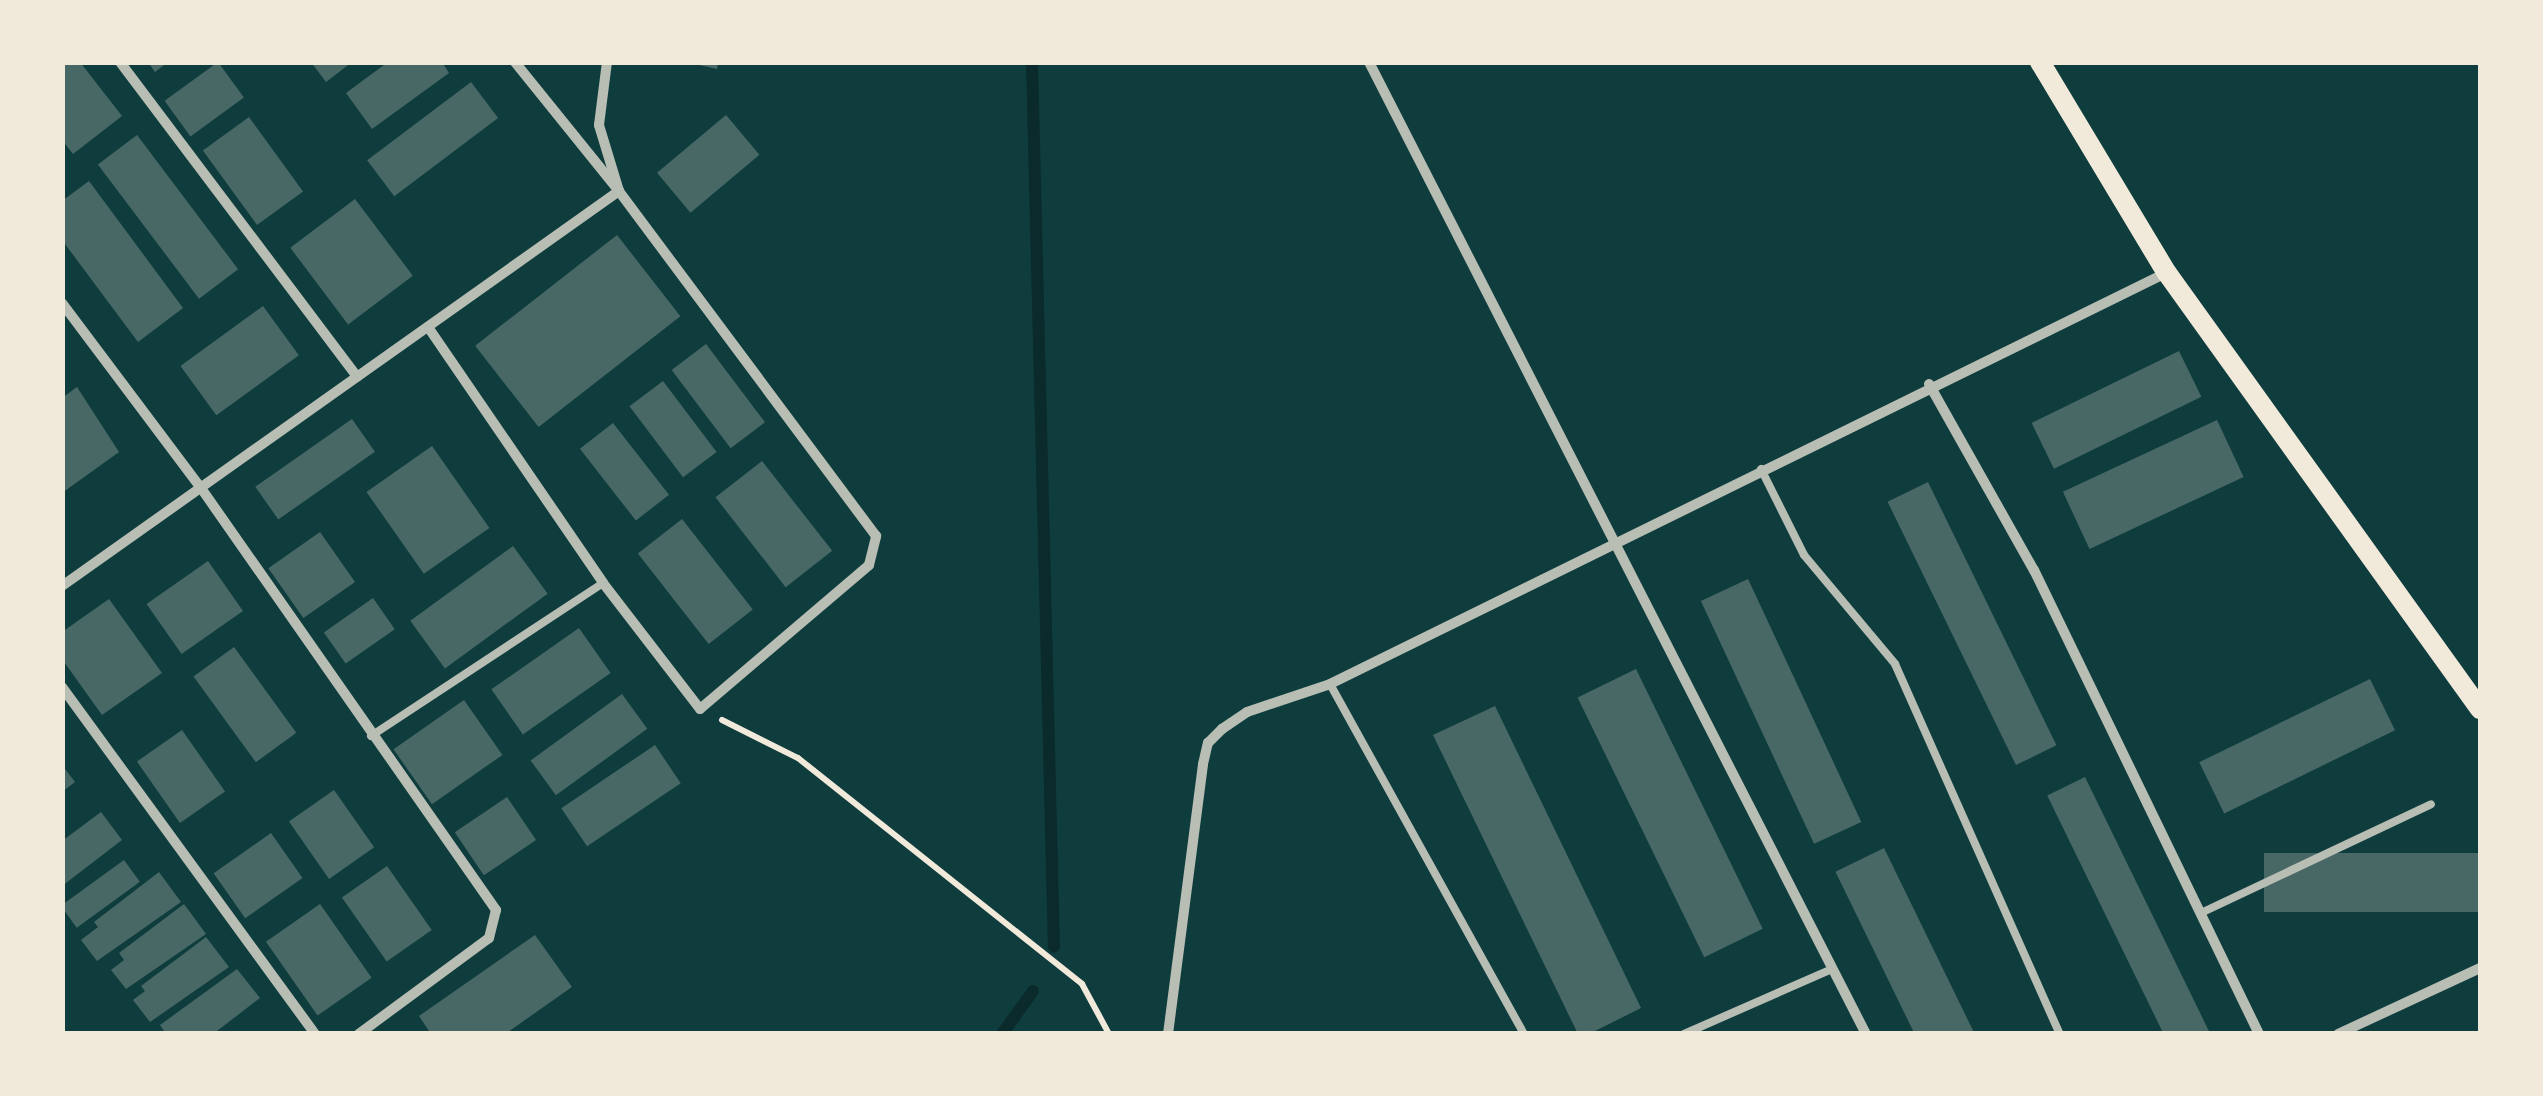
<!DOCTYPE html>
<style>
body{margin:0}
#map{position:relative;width:2543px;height:1096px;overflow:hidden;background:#0f3d3e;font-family:"Space Grotesk",sans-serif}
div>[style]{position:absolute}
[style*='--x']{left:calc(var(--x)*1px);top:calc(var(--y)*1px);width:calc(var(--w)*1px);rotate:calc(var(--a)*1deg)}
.stream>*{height:12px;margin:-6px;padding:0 6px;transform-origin:6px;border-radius:6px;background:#0a2a2b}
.building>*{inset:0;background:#486865;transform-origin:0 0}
.path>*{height:6px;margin:-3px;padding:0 3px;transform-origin:3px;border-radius:3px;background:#f1e9da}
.service>*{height:8px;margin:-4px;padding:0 4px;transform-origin:4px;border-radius:4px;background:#b8beb3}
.minor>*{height:10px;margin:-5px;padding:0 5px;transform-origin:5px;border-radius:5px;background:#b8beb3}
.secondary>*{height:20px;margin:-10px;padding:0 10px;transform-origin:10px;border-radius:10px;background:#f1e9da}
span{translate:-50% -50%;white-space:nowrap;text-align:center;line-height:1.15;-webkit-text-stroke:9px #f1e9da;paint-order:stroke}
.frame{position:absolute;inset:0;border:65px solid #f1e9da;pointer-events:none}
</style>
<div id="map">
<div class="stream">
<div style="--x:1032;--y:62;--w:885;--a:88.58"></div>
<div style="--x:1002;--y:1034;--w:53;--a:-54.2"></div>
</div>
<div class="building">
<div style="clip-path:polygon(62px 62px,80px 62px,122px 116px,73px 154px,62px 140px)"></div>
<div style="clip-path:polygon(148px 62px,168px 62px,155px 72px)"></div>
<div style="left:218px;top:62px;width:44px;height:66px;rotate:54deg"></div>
<div style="clip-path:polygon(311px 62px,352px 62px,326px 82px)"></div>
<div style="clip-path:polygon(388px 62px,442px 62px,449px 73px,372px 129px,346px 93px)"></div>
<div style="clip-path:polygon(686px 62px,718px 62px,717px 69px)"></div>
<div style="left:471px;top:82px;width:45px;height:130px;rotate:53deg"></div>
<div style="left:726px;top:115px;width:52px;height:90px;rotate:50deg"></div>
<div style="left:249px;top:117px;width:92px;height:57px;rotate:54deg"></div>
<div style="left:137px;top:135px;width:168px;height:49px;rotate:53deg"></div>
<div style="clip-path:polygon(89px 181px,183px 308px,138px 342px,62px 240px,62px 201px)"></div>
<div style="left:355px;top:199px;width:96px;height:81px;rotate:53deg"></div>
<div style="left:617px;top:235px;width:103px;height:180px;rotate:52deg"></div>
<div style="left:263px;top:306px;width:61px;height:102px;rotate:54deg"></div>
<div style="left:706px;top:344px;width:98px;height:43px;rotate:53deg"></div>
<div style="left:2179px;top:351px;width:51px;height:164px;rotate:64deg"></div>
<div style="left:663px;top:381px;width:89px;height:42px;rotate:53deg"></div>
<div style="clip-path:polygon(77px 387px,119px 452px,62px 493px,62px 398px)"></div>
<div style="left:352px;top:419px;width:40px;height:118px;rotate:55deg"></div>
<div style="left:2217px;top:420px;width:63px;height:170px;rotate:65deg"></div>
<div style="left:613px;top:423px;width:91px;height:42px;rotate:52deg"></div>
<div style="left:432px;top:446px;width:100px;height:80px;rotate:55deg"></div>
<div style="left:762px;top:461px;width:114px;height:59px;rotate:52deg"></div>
<div style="left:1928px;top:482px;width:293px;height:45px;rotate:64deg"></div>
<div style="left:682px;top:519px;width:115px;height:56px;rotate:52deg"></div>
<div style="left:320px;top:532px;width:61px;height:63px;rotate:55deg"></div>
<div style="left:513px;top:546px;width:59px;height:127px;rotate:54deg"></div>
<div style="left:208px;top:561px;width:61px;height:75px;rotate:55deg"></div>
<div style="left:1748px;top:579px;width:268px;height:52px;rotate:65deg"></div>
<div style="left:373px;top:598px;width:38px;height:60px;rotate:55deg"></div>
<div style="clip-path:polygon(109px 599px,162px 673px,102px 715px,62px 659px,62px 632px)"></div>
<div style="left:579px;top:628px;width:55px;height:107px;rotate:55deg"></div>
<div style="left:234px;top:647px;width:106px;height:50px;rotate:54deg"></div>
<div style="left:1636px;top:669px;width:289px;height:65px;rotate:64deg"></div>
<div style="left:2370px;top:679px;width:57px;height:190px;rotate:64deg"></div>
<div style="left:622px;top:694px;width:43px;height:113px;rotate:54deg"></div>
<div style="left:464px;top:700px;width:67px;height:86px;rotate:55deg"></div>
<div style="clip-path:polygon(1495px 706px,1641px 1008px,1589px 1034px,1578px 1034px,1433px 735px)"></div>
<div style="left:182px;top:730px;width:75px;height:55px;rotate:55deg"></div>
<div style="left:655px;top:745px;width:46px;height:113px;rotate:56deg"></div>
<div style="clip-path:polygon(62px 765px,75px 782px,62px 792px)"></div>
<div style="left:2085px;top:777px;width:285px;height:42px;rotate:64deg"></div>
<div style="left:334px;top:790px;width:70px;height:55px;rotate:55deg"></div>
<div style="left:507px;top:797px;width:52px;height:63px;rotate:56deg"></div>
<div style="clip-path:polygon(101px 812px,122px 840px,62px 886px,62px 841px)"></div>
<div style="left:271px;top:833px;width:55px;height:70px;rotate:55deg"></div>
<div style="left:1884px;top:848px;width:206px;height:54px;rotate:64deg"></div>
<div style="left:2480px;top:853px;width:59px;height:216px;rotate:90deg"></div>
<div style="left:124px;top:860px;width:27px;height:78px;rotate:54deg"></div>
<div style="left:387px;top:866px;width:78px;height:55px;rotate:55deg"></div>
<div style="clip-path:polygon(159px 872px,181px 902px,97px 961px,81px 940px,98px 927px,94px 922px)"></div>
<div style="clip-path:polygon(184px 904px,206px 934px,126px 989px,111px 970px,124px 960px,119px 953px)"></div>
<div style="left:320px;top:904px;width:90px;height:66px;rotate:55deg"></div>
<div style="clip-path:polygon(535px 935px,572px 987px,505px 1034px,431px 1034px,419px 1016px)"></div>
<div style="clip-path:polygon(206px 937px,229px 967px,150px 1022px,133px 1000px,145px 991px,141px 986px)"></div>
<div style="clip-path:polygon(237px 969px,260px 998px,213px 1034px,166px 1034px,160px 1025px)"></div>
</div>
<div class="path">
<div style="--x:722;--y:720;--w:85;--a:26.6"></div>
<div style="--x:798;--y:758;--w:363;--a:38.5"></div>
<div style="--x:1082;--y:984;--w:57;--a:61.6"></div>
</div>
<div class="service">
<div style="--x:1761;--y:469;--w:96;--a:63.4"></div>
<div style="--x:1804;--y:555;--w:142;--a:50.1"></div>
<div style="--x:1895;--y:664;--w:405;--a:66"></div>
<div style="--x:1330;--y:684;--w:400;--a:61"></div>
<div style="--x:371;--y:736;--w:278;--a:-33.4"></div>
<div style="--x:2203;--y:912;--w:252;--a:-25.3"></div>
<div style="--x:1684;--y:1034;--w:162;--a:-23.7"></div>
</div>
<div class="minor">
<div style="--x:120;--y:62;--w:394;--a:53"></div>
<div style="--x:1369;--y:62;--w:1092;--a:62.92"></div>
<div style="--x:62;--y:303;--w:231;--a:53.1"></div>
<div style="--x:201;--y:488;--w:515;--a:55.04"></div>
<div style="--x:496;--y:910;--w:29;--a:104"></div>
<div style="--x:489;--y:938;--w:162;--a:143.6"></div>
<div style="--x:428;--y:327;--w:310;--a:55.6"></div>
<div style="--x:603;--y:583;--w:159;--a:52.4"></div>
<div style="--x:700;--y:709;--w:222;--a:-40.4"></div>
<div style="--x:869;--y:565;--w:30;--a:-76"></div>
<div style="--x:876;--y:536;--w:430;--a:-126.7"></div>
<div style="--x:619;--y:191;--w:166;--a:-128.9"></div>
<div style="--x:1929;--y:384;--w:214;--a:60.6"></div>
<div style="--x:2034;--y:570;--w:516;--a:64.13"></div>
<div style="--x:62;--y:586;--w:683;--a:-35.34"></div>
<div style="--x:619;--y:191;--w:69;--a:-106.9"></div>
<div style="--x:599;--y:125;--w:64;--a:-82.8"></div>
<div style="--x:62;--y:687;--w:429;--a:53.9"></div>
<div style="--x:1168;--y:1034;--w:272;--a:-82.6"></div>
<div style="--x:1203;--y:764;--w:22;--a:-77"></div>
<div style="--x:1208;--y:743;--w:20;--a:-45"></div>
<div style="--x:1222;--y:729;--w:30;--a:-34"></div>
<div style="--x:1247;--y:712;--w:88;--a:-18.6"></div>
<div style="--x:1330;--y:684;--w:932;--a:-26.18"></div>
<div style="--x:2338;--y:1034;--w:157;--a:-24.9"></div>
</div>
<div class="secondary">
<div style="--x:2040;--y:62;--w:246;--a:59"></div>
<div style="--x:2167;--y:273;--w:537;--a:54.33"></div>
</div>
<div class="frame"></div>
</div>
